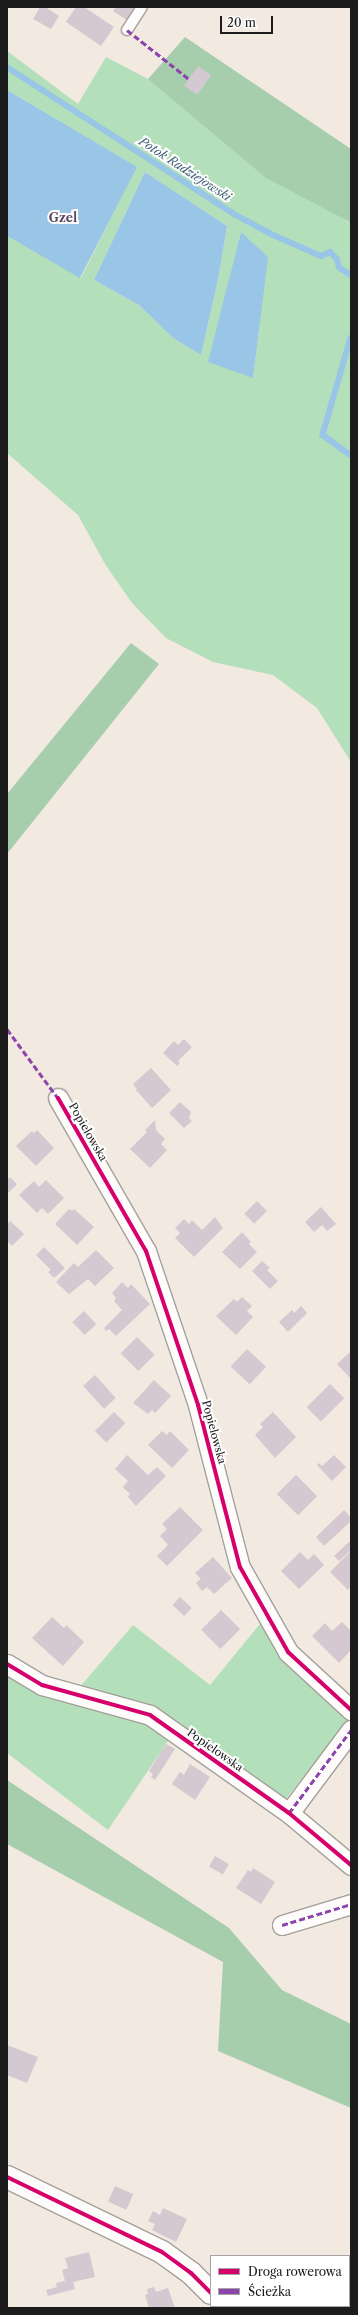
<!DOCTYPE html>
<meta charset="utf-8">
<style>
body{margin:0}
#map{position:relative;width:358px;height:2315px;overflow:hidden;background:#f2e9e0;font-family:"Libre Caslon Text",serif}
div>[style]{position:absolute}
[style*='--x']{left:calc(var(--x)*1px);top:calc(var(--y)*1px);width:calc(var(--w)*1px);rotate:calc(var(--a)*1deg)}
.green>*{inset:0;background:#b3dfba}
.forest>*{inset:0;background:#a6cead}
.water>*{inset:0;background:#99c5e6}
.stream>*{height:5.5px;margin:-2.75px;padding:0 2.75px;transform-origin:2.75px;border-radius:2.75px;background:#99c5e6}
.building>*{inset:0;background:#d4c8d1;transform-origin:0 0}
.roads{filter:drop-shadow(1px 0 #a4a09b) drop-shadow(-1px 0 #a4a09b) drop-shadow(0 1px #a4a09b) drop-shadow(0 -1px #a4a09b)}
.service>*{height:10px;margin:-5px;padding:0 5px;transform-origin:5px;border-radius:5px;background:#fdfcfa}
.minor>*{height:19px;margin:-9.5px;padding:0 9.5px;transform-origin:9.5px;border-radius:9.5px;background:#fdfcfa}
.tertiary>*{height:22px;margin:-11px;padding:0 11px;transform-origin:11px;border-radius:11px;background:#fdfcfa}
.quiet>*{height:3px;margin-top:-1.5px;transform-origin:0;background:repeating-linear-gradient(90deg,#8e44ad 0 6px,transparent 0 9px)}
.cycleway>*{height:4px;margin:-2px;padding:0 2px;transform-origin:2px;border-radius:2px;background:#d6006c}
span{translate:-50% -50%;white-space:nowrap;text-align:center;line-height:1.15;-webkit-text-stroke:4px #fff;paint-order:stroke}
.street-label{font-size:11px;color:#1c1c1c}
.water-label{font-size:12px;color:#436178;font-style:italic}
.neighbourhood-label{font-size:12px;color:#56475e;font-weight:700}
.frame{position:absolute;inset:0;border:8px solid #1c1c1c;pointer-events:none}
.legend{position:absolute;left:210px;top:2255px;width:140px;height:52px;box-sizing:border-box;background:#fff;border:1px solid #a4a4a4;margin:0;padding:5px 7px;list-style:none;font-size:12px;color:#1c1c1c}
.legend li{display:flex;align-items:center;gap:8px;height:20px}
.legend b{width:20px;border:1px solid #a4a4a4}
.scale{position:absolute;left:220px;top:16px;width:53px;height:18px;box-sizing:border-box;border:2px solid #1c1c1c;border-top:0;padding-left:5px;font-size:12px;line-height:14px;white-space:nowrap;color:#1c1c1c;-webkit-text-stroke:3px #fff;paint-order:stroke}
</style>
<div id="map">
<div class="green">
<div style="clip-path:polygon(evenodd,7px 51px,78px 104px,106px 57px,148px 79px,351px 224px,351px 762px,317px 708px,273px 675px,213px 662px,166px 638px,132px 603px,105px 564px,78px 515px,7px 453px,7px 236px,81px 278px,136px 167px,7px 90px,7px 51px,145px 172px,227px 226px,218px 280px,201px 355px,173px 338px,139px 305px,94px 280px,145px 172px,7px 51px,241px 232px,260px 321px,253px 378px,215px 339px,241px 232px)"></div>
<div style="clip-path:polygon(264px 1619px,275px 1649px,350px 1719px,284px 1801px,136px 1705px,79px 1688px,133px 1625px,210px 1685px)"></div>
<div style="clip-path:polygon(7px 1672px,131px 1716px,170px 1738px,108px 1830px,7px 1753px)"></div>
</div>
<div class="forest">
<div style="clip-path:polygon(185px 37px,351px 149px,351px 224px,348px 221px,266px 178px,148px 79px)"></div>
<div style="clip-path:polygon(131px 643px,159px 664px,7px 854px,7px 794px)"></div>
<div style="clip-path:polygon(7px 1780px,229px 1928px,282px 1990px,351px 2024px,351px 2108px,218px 2051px,223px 1962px,7px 1844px)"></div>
</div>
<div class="water">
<div style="clip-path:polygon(7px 90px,137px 167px,80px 278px,7px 236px)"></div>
<div style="clip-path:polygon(145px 172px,227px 226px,218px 280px,201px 355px,173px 338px,139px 305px,94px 280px)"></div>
<div style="clip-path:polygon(241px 232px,268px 257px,253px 378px,208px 362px)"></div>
</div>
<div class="stream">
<div style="--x:7;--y:67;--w:270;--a:32.9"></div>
<div style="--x:234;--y:214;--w:40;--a:28"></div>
<div style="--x:269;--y:233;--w:57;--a:23.9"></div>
<div style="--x:321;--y:256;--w:10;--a:-24"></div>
<div style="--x:330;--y:252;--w:10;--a:45"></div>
<div style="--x:337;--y:259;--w:9;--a:72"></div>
<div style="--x:340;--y:268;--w:13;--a:32"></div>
<div style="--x:351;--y:338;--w:101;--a:106.1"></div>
<div style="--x:323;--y:435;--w:34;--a:36"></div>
</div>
<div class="building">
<div style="clip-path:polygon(40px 7px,45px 7px,59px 16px,51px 29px,33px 19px)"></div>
<div style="clip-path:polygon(76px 7px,84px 7px,114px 27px,101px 46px,66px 22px)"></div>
<div style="clip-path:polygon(116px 7px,135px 7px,127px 20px,113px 11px)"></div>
<div style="left:198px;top:66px;width:16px;height:24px;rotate:35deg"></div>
<div style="clip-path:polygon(184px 1039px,192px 1047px,178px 1061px,180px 1063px,177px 1066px,163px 1053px,174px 1041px,178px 1045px)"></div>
<div style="clip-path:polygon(151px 1068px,171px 1090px,152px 1108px,136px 1090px,137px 1089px,133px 1084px)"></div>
<div style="clip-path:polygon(180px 1102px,191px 1112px,189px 1118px,192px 1121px,184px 1128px,169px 1113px)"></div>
<div style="clip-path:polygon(155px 1120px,156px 1130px,165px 1139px,161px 1144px,167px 1150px,150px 1168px,130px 1149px,147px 1132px,145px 1130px)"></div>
<div style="clip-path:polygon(37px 1130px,54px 1148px,36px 1166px,16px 1146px,32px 1131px,34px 1133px)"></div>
<div style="clip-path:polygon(10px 1177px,17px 1184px,7px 1194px,7px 1178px,8px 1179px)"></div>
<div style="clip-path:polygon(46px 1180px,64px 1198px,48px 1214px,42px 1208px,37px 1213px,19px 1195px,34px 1181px,39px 1187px)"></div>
<div style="left:257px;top:1201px;width:14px;height:18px;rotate:45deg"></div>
<div style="clip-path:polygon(321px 1207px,336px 1224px,327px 1231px,322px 1225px,314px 1232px,305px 1222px)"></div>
<div style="clip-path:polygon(69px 1209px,72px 1211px,74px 1209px,94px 1227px,77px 1245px,55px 1224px)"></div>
<div style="clip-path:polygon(215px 1217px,223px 1228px,194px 1257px,175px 1238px,180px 1233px,175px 1228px,184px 1219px,189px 1224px,192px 1220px,202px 1230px)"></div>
<div style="clip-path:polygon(10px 1221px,24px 1234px,12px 1246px,7px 1241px,7px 1225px)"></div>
<div style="clip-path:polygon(242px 1232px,251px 1242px,249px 1244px,257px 1252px,240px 1269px,222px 1252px)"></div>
<div style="clip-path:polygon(44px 1247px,65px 1268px,54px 1278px,48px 1272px,51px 1270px,36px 1255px)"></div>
<div style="clip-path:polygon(96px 1250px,114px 1268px,95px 1286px,88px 1279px,69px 1294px,56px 1282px,74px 1263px,78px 1267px)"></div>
<div style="clip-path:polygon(262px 1261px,270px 1268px,267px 1270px,278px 1281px,270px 1289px,252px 1271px)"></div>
<div style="clip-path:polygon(122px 1282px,128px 1288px,131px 1284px,150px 1304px,116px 1336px,109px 1329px,106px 1331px,104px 1328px,122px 1310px,114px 1301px,116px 1298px,112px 1293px)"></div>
<div style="clip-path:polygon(242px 1297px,252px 1306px,247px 1311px,253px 1317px,236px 1335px,216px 1316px,234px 1299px,237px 1302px)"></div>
<div style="clip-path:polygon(301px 1306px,307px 1313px,288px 1332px,279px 1322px,292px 1310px,294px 1313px)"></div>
<div style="left:84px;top:1311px;width:18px;height:16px;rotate:47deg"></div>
<div style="left:137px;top:1337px;width:25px;height:23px;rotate:45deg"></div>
<div style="left:247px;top:1349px;width:26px;height:24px;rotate:43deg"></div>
<div style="clip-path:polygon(350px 1352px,351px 1354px,351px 1379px,337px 1364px)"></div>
<div style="left:95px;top:1375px;width:31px;height:16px;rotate:48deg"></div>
<div style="clip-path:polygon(154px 1380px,171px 1396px,155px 1413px,152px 1410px,148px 1414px,133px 1403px)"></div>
<div style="left:330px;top:1384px;width:20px;height:33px;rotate:45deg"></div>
<div style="left:114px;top:1412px;width:16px;height:27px;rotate:45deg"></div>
<div style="clip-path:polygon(273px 1412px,296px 1437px,275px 1458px,255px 1435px,263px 1427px,260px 1424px)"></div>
<div style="clip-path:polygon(162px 1431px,167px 1435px,170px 1431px,189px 1450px,172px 1468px,148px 1445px)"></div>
<div style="clip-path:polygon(127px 1455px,148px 1475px,157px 1467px,166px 1476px,136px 1506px,128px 1497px,130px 1494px,123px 1487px,128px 1481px,115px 1469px)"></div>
<div style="clip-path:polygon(334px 1455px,346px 1467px,332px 1481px,317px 1465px,319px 1463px,322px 1466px)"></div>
<div style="left:296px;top:1475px;width:30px;height:27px;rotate:45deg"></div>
<div style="clip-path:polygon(180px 1507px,203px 1530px,167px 1566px,157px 1556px,168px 1545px,160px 1536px,167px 1529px,162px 1524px)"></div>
<div style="clip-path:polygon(344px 1510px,351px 1518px,351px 1521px,324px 1546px,316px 1537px)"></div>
<div style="clip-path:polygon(351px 1540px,351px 1550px,339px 1561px,334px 1556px)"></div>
<div style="clip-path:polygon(351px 1551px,351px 1586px,348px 1590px,330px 1572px)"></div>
<div style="clip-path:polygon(300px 1552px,308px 1560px,314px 1554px,324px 1565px,299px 1589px,281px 1571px)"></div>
<div style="clip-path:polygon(213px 1557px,232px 1578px,214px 1594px,207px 1587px,202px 1591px,196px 1583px,201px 1579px,195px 1573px)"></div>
<div style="left:180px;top:1597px;width:16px;height:11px;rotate:43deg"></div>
<div style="left:221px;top:1610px;width:27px;height:28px;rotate:45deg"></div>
<div style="clip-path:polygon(52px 1617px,64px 1628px,66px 1625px,84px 1642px,63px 1666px,32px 1638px)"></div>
<div style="clip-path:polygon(342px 1622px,351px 1631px,351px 1650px,339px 1663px,312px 1636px,325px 1623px,332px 1631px)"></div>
<div style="clip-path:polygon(166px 1744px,175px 1749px,155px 1780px,151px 1777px,153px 1774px,149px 1771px)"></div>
<div style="clip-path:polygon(190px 1764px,210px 1777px,195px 1800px,172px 1784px,180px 1772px,184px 1775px)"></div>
<div style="left:215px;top:1856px;width:16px;height:12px;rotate:30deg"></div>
<div style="clip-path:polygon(253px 1868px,275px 1882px,261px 1904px,236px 1888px,248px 1870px,251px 1872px)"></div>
<div style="clip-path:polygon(7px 2045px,38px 2057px,27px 2083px,7px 2075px)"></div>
<div style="left:115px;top:2186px;width:20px;height:17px;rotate:24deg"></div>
<div style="clip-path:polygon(163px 2208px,187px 2219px,176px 2242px,152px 2230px,155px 2224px,148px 2221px,153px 2211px,160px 2215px)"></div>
<div style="clip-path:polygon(89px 2252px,95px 2277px,73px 2282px,75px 2289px,48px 2296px,46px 2290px,57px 2287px,56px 2283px,65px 2281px,62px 2270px,68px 2268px,65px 2258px)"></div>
<div style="clip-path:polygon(154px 2287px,156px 2292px,168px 2288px,175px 2308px,149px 2308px,145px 2295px,148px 2294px,147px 2289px)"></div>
</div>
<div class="roads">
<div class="service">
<div style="--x:127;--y:30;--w:27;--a:-57"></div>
</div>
<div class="minor">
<div style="--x:58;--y:1098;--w:177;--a:60.1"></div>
<div style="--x:146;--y:1251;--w:163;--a:71.3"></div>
<div style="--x:198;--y:1405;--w:167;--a:75.5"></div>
<div style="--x:240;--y:1567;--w:98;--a:60.5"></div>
<div style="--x:288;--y:1652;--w:86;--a:42.6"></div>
<div style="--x:7;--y:1664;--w:41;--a:31"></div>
<div style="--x:42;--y:1685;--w:112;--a:15.5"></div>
<div style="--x:150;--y:1715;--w:170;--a:35.2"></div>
<div style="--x:289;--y:1813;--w:81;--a:40"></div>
<div style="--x:289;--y:1813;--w:104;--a:-53.2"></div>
<div style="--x:282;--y:1925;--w:72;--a:-16.9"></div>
<div style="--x:303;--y:2306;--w:5;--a:22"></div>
</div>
<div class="tertiary">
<div style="--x:7;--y:2177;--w:172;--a:25.8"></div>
<div style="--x:162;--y:2252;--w:36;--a:36"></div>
<div style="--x:191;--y:2273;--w:28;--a:45"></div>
<div style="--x:223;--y:2306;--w:3;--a:45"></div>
</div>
</div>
<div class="quiet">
<div style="--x:127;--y:30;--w:79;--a:38.3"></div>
<div style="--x:7;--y:1029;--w:89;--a:53.6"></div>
<div style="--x:289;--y:1813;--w:104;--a:-53.2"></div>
<div style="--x:282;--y:1925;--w:72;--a:-16.9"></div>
</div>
<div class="cycleway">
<div style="--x:58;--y:1098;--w:177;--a:60.1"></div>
<div style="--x:146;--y:1251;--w:163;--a:71.3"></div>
<div style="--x:198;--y:1405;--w:167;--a:75.5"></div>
<div style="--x:240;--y:1567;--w:98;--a:60.5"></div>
<div style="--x:288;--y:1652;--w:86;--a:42.6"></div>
<div style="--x:7;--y:1664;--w:41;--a:31"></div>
<div style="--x:42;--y:1685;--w:112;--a:15.5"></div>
<div style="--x:150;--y:1715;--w:170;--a:35.2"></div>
<div style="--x:289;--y:1813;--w:81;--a:40"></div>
<div style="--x:7;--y:2177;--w:172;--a:25.8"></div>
<div style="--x:162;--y:2252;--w:36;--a:36"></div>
<div style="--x:191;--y:2273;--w:28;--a:45"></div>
</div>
<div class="street-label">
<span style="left:88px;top:1132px;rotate:60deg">Popielowska</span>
<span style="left:214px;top:1432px;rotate:75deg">Popielowska</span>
<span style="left:215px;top:1750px;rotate:35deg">Popielowska</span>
</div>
<div class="water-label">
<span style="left:185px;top:169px;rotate:33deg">Potok Radziejowski</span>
</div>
<div class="neighbourhood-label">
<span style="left:63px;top:218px">Gzel</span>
</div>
<div class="frame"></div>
<ul class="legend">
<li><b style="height:5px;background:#d6006c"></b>Droga rowerowa</li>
<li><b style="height:5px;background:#8e44ad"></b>Ścieżka</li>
</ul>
<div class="scale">20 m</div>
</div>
